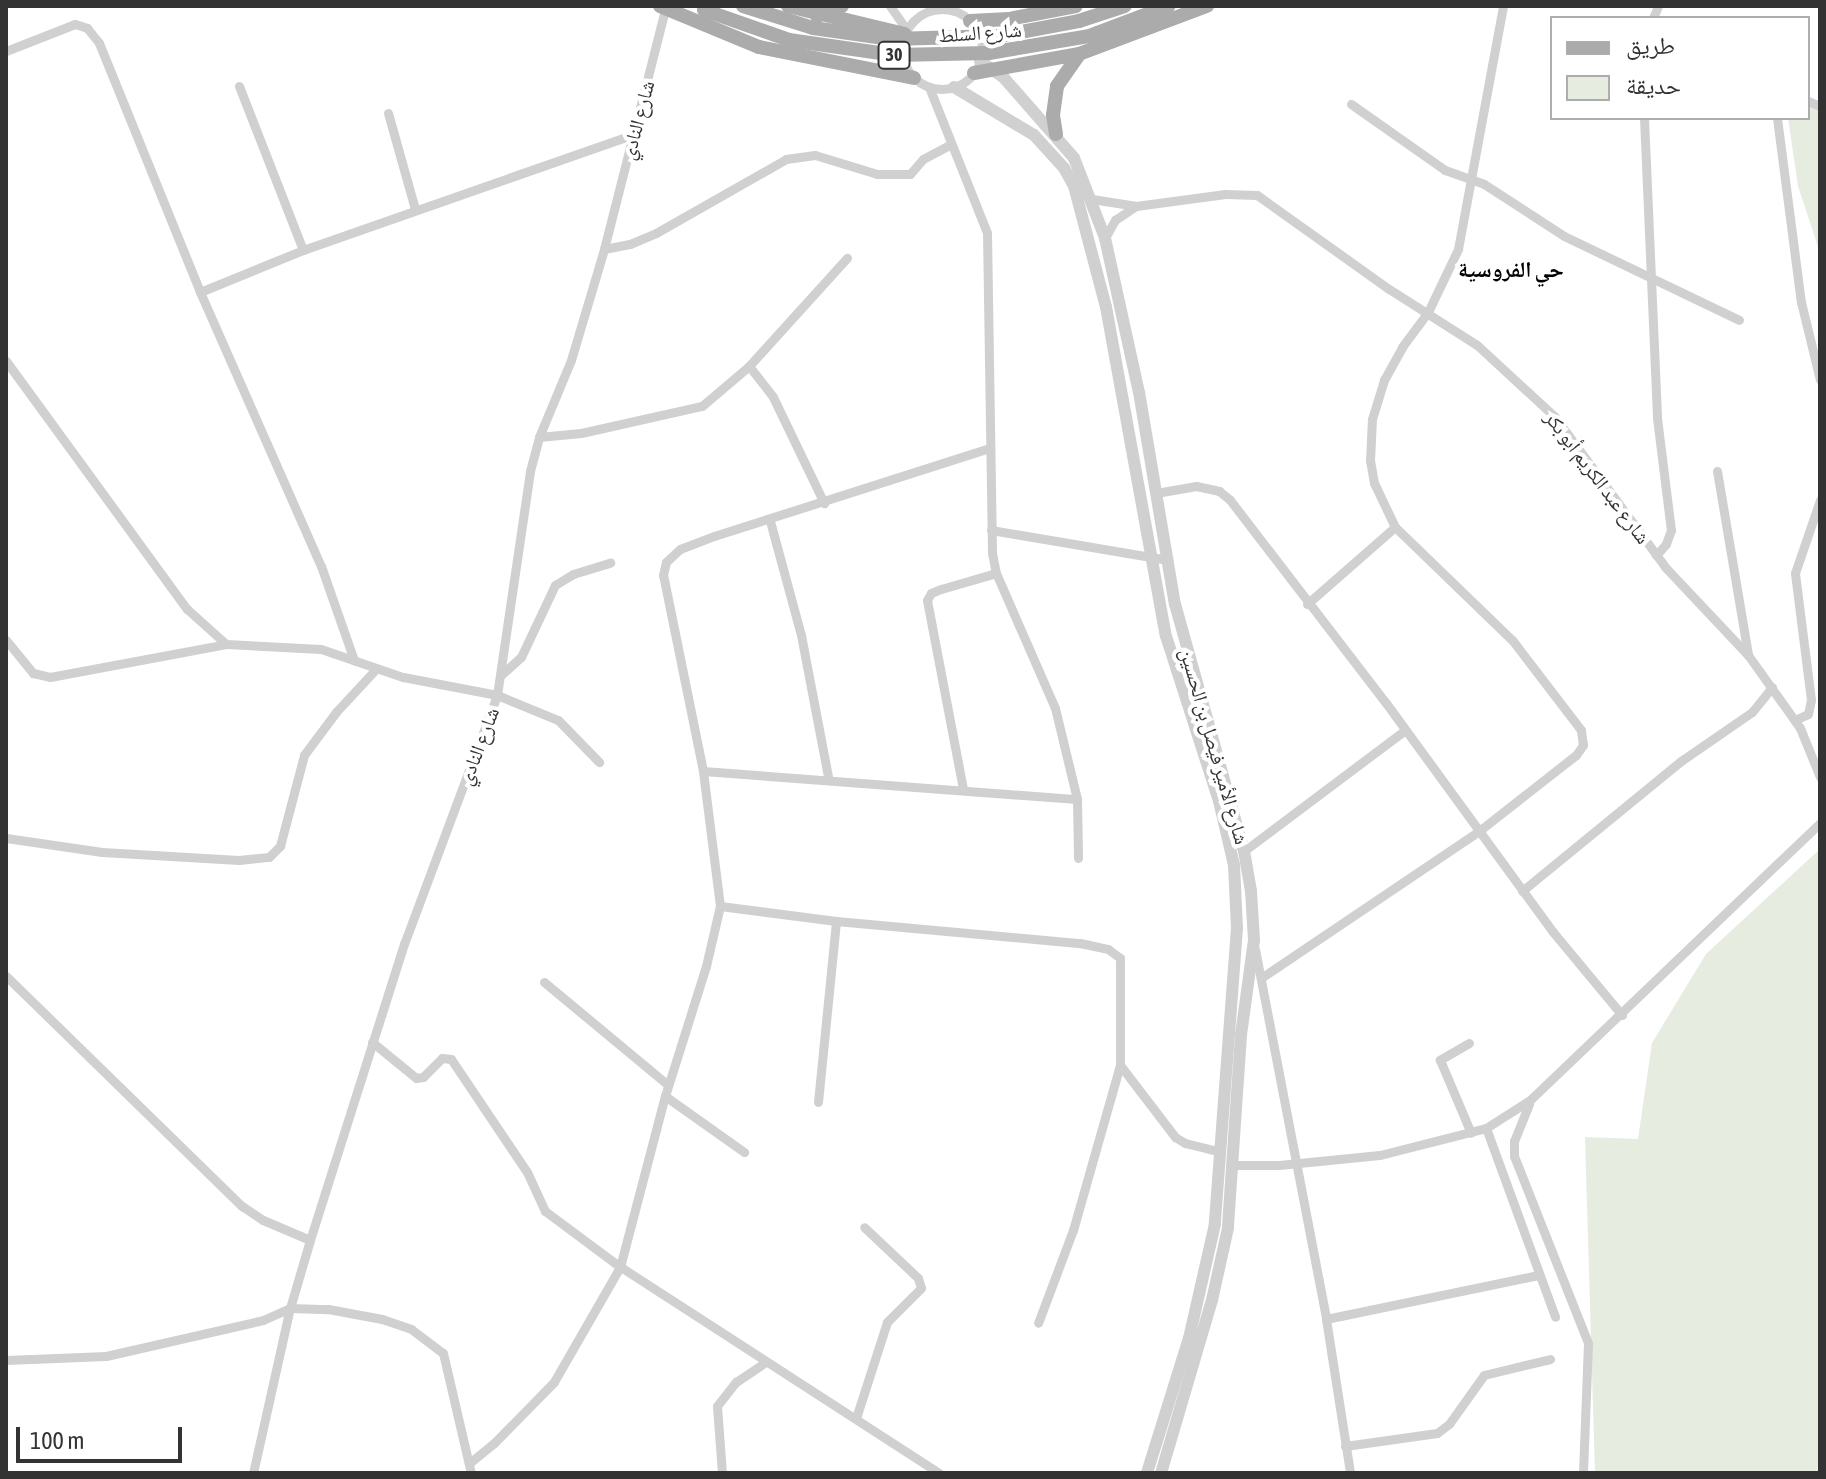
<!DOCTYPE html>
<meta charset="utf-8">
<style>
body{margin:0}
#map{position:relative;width:1826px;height:1479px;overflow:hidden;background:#fff;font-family:"Asap Condensed","Noto Naskh Arabic",sans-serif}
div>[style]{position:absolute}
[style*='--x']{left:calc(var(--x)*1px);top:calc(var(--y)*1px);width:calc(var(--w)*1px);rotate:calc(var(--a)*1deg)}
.green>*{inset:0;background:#e6ecdf}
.minor>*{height:9px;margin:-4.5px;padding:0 4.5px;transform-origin:4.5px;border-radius:4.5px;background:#d0d0d0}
.minor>.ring{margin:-4.5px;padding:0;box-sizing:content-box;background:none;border:9px solid #d0d0d0;border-radius:50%}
.tertiary>*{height:12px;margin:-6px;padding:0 6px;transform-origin:6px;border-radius:6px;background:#d0d0d0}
.primary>*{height:14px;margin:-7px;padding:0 7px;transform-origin:7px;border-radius:7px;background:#ababab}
.primary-bridge>*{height:14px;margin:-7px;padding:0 7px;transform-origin:7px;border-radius:7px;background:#ababab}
span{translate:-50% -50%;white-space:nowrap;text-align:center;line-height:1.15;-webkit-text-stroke:8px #fff;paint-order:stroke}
.shield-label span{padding:2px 6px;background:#fff;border:2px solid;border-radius:6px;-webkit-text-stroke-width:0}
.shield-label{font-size:18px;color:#333;font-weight:700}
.street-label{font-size:20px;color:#333}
.neighbourhood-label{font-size:22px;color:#000;font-weight:700}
.frame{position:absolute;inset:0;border:8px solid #333;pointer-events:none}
.legend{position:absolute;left:1550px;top:16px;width:260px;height:104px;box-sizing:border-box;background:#fff;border:2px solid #adadad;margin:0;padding:10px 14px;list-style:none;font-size:24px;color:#333}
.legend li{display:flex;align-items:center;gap:16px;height:40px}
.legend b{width:40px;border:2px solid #adadad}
.scale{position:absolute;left:16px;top:1427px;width:166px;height:36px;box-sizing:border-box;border:4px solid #333;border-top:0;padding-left:10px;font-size:24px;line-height:28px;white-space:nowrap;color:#333;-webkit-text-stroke:6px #fff;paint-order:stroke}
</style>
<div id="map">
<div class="green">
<div style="clip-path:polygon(1808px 106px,1820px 108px,1820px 253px,1798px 186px,1788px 118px,1808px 118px)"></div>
<div style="clip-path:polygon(1820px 849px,1820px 1473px,1595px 1473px,1585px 1137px,1638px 1139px,1652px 1043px,1706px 954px)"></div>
</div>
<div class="minor">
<div style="--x:890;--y:6;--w:29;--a:55"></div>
<div class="ring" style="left:902px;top:9px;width:71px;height:71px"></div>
<div style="--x:1653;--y:18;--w:13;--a:-67"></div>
<div style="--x:6;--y:51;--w:74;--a:-21.4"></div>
<div style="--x:75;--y:24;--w:13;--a:18"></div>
<div style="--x:87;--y:28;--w:19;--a:51"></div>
<div style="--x:99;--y:43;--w:269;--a:67.9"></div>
<div style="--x:200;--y:292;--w:300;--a:66.2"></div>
<div style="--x:321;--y:566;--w:100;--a:70.7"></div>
<div style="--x:239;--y:86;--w:176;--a:68.7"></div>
<div style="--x:929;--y:87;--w:157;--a:68.3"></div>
<div style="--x:987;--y:233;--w:320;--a:89.1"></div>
<div style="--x:992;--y:553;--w:20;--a:79"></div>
<div style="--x:996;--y:573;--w:147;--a:66.4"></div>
<div style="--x:1055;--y:708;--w:94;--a:76.4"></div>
<div style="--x:1077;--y:799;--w:59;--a:89"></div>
<div style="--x:1808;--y:101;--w:13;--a:23"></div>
<div style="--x:1351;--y:104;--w:115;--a:35.1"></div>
<div style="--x:1445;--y:170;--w:41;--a:19.7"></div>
<div style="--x:1484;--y:184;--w:95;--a:33"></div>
<div style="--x:1564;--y:236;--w:194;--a:25.6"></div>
<div style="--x:388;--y:113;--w:100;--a:74.3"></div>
<div style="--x:1644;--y:118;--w:300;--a:87.5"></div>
<div style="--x:1657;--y:418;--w:113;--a:82.9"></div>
<div style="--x:1671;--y:530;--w:15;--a:110"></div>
<div style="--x:1666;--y:544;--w:15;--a:132"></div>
<div style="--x:1777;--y:118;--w:186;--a:82.6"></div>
<div style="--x:1801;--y:302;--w:80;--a:76.3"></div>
<div style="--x:1092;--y:199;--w:45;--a:9"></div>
<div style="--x:1136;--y:206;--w:90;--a:-7.7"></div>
<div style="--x:1225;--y:194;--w:32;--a:2"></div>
<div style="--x:1257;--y:195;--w:162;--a:35.5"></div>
<div style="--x:1389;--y:289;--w:104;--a:32.5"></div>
<div style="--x:1477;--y:345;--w:106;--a:42.7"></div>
<div style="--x:1555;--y:417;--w:187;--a:53.7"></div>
<div style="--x:1666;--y:568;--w:120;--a:46.7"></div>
<div style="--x:1748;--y:655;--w:90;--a:54.5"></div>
<div style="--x:1800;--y:728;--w:53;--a:67.8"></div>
<div style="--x:1105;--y:238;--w:21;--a:-61"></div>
<div style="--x:1115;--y:220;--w:25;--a:-34"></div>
<div style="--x:604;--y:249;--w:26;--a:-11"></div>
<div style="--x:630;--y:244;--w:28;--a:-23"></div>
<div style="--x:656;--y:233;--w:150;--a:-29.6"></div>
<div style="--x:786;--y:159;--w:29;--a:-8"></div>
<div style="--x:815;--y:155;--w:65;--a:17"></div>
<div style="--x:877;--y:174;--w:33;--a:0"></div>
<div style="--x:910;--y:174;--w:20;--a:-49"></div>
<div style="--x:923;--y:159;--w:32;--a:-28"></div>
<div style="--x:200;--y:292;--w:111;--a:-22.2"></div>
<div style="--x:303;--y:250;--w:349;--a:-19.3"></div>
<div style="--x:6;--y:361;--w:307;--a:53.9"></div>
<div style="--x:187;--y:609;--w:52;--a:41.9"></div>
<div style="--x:226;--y:644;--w:95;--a:3"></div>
<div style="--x:321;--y:649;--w:87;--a:18.9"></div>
<div style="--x:403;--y:677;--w:96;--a:10.8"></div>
<div style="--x:497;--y:695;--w:66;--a:22.3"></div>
<div style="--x:558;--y:720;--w:59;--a:45.7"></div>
<div style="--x:749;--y:366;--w:146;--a:-47.8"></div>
<div style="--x:539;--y:437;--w:42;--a:-5.4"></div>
<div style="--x:581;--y:433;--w:124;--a:-12.6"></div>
<div style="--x:702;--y:406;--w:62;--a:-40.4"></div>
<div style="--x:749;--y:366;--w:39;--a:52"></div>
<div style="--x:773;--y:397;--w:118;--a:64.3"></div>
<div style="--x:1717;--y:471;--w:187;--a:80.4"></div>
<div style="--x:1156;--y:493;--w:41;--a:-9.9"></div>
<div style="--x:1196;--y:486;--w:24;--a:12"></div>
<div style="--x:1219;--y:491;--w:14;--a:39"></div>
<div style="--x:1230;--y:500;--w:256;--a:52.5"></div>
<div style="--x:1386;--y:703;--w:283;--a:53.9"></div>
<div style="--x:1553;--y:932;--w:108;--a:50.3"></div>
<div style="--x:770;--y:521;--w:118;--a:74.8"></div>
<div style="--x:801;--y:635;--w:145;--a:79.2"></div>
<div style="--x:991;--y:530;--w:180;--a:9.6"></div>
<div style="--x:1307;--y:604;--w:117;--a:-41.2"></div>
<div style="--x:6;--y:640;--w:43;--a:50.7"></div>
<div style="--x:33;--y:673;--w:17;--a:13"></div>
<div style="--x:50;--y:677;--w:179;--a:-10.6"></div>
<div style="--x:501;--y:675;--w:27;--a:-42"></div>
<div style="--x:521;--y:657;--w:80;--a:-64.7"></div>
<div style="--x:555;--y:585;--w:21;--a:-31"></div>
<div style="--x:573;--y:574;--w:39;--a:-17"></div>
<div style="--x:1795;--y:720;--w:14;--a:-25"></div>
<div style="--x:1808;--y:714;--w:14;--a:-78"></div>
<div style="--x:1811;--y:700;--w:128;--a:-97.2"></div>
<div style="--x:1795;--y:573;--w:77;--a:-71.1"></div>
<div style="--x:703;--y:771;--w:375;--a:4.3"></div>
<div style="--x:963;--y:789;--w:192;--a:-100.8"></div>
<div style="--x:927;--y:600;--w:8;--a:-60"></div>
<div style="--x:931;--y:593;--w:11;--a:-22"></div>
<div style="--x:941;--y:589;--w:57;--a:-16.2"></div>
<div style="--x:6;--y:838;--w:97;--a:8.3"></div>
<div style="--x:102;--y:852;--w:137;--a:3.3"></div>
<div style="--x:239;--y:860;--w:30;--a:-6"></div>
<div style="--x:269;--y:857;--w:16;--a:-45"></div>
<div style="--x:280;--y:846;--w:94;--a:-75.2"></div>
<div style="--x:304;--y:755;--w:54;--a:-53.3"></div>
<div style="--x:336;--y:712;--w:59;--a:-47.1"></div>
<div style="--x:1244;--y:851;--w:201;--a:-36.9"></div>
<div style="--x:1522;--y:891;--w:205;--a:-39.3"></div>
<div style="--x:1681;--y:761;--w:86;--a:-34.6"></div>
<div style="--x:1752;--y:712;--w:32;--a:-51"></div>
<div style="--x:720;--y:906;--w:117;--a:7.4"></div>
<div style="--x:836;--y:921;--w:245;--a:5.2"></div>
<div style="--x:1080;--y:943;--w:29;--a:12"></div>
<div style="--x:1108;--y:949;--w:15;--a:37"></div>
<div style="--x:1120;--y:958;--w:107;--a:90"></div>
<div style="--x:1120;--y:1065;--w:172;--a:105.9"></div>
<div style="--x:1073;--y:1230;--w:99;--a:110.6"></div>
<div style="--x:1255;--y:949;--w:377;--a:79.1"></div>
<div style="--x:1326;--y:1319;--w:156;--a:81.1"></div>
<div style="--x:6;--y:976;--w:330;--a:44.3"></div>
<div style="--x:242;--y:1206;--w:25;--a:34"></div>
<div style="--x:263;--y:1220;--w:51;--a:23.1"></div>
<div style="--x:1261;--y:978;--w:263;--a:-34"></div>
<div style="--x:1479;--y:831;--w:123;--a:-38.1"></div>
<div style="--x:1576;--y:755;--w:12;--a:-55"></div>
<div style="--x:1583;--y:745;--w:15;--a:-98"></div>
<div style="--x:1581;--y:730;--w:112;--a:-127.4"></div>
<div style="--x:1513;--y:641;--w:164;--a:-136"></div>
<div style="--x:1395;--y:527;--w:49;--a:-115.5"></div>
<div style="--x:1374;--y:483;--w:22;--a:-100"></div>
<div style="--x:1370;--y:461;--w:42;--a:-87.3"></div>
<div style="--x:1372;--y:419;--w:41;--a:-72.9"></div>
<div style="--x:1384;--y:380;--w:38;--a:-61"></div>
<div style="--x:1402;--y:347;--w:44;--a:-53.4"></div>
<div style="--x:1428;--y:312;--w:70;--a:-64.5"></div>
<div style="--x:1458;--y:249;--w:247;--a:-79.5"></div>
<div style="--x:544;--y:982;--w:161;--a:39.7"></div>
<div style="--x:372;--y:1042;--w:57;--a:39.3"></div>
<div style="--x:416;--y:1078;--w:7;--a:-8"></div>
<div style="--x:423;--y:1077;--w:27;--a:-45"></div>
<div style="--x:442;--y:1058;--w:9;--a:6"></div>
<div style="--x:451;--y:1059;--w:136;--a:56.1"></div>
<div style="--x:527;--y:1172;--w:43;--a:65.2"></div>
<div style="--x:545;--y:1211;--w:94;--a:36.7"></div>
<div style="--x:620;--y:1267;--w:133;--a:119.9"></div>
<div style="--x:554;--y:1382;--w:86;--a:134.5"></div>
<div style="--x:494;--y:1443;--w:32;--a:141"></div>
<div style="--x:1469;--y:1043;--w:34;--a:150"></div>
<div style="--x:1440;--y:1060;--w:79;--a:67"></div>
<div style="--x:1120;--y:1065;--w:91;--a:52.6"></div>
<div style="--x:1175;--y:1137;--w:12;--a:31"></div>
<div style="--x:1185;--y:1143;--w:36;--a:14"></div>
<div style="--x:665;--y:1096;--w:97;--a:35.3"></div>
<div style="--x:818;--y:1102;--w:182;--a:-84.3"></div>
<div style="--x:1529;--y:1104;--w:40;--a:112"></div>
<div style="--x:1514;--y:1141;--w:15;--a:90"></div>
<div style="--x:1514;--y:1156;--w:201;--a:68.4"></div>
<div style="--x:1588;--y:1343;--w:130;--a:92.2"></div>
<div style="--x:1486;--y:1128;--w:52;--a:-32.5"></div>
<div style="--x:1530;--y:1100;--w:401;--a:-43.7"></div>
<div style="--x:1234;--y:1165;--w:45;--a:0"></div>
<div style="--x:1279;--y:1165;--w:101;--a:-5.7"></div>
<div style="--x:1380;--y:1155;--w:109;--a:-14.3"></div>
<div style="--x:1486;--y:1128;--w:201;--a:69.9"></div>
<div style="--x:1326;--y:1319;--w:217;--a:-11.7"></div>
<div style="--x:6;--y:1360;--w:100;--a:-2.3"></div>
<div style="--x:106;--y:1356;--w:161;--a:-12.9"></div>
<div style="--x:263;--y:1320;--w:30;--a:-24"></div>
<div style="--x:290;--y:1308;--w:38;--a:2"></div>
<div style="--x:328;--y:1309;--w:55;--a:10.5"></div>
<div style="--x:382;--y:1319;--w:31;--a:19"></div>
<div style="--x:411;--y:1329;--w:40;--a:37"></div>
<div style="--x:443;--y:1353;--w:123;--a:76.9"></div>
<div style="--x:856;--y:1418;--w:101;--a:-72.1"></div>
<div style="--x:887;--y:1322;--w:48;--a:-45"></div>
<div style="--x:921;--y:1288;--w:10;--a:-107"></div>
<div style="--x:918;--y:1278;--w:74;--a:-136.6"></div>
<div style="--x:1345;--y:1446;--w:93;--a:-8"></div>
<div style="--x:1437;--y:1433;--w:15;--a:-37"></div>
<div style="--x:1449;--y:1424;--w:60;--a:-54.5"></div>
<div style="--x:1484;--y:1375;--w:68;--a:-13.6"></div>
<div style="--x:253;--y:1473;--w:169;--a:-77.4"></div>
<div style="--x:290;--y:1308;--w:71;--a:-73.6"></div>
<div style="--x:310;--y:1240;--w:311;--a:-72.4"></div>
<div style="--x:404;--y:944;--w:266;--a:-69.5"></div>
<div style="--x:497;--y:695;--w:226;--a:-81.6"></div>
<div style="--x:530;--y:471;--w:35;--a:-75"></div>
<div style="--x:539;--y:437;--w:83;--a:-67.4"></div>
<div style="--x:571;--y:360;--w:116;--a:-73.4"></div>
<div style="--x:604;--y:249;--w:248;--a:-75.7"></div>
<div style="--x:722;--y:1473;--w:67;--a:-94.3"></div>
<div style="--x:717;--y:1406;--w:31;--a:-52"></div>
<div style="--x:736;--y:1382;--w:36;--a:-34"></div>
<div style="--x:939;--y:1473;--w:380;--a:-147.1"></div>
<div style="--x:620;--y:1267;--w:177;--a:-75.3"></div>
<div style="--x:665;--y:1096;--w:136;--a:-72.5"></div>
<div style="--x:706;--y:966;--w:62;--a:-76.9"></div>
<div style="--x:720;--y:906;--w:136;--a:-97.2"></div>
<div style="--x:703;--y:771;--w:200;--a:-101.5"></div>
<div style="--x:663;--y:575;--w:13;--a:-77"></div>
<div style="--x:666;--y:562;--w:19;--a:-43"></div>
<div style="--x:680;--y:549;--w:36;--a:-21"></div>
<div style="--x:714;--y:536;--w:290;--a:-17.7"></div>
</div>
<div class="tertiary">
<div style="--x:980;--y:61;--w:29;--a:35"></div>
<div style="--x:1004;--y:78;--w:106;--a:48.8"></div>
<div style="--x:1074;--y:158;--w:86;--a:68.8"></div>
<div style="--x:1105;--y:238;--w:158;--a:77.6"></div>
<div style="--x:1139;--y:392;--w:215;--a:80.4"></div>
<div style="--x:1175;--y:604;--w:256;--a:74.4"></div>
<div style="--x:1244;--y:851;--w:41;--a:80.1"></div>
<div style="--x:1251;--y:891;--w:49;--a:86.5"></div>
<div style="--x:1254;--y:940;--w:96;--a:97.8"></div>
<div style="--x:1241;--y:1035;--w:193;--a:93.9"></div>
<div style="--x:1228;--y:1228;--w:74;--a:102.5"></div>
<div style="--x:1212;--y:1300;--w:180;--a:106.4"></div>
<div style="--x:954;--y:87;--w:93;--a:31"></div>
<div style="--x:1034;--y:135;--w:45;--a:47.7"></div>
<div style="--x:1064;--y:168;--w:21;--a:61"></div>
<div style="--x:1074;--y:186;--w:125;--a:75.2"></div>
<div style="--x:1106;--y:307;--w:334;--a:79.7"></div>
<div style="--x:1166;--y:636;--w:173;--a:72.2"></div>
<div style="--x:1219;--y:801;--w:66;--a:76.8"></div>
<div style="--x:1234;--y:865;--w:63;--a:87.3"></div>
<div style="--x:1237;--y:928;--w:297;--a:94.3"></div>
<div style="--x:1215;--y:1224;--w:117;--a:102.8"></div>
<div style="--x:1189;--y:1338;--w:141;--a:107.3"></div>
</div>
<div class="primary">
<div style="--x:660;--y:6;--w:107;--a:22.5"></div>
<div style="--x:759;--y:47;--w:158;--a:11.3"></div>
<div style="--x:788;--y:6;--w:120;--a:13.5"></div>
<div style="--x:817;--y:16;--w:27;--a:-22"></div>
<div style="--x:970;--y:21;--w:39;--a:-3"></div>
<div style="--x:1009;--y:19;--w:68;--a:-11"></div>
<div style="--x:1079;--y:21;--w:48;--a:-18.1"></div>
<div style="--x:1089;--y:36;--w:85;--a:-20.6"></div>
<div style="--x:974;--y:73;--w:107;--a:-10.3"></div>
<div style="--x:1079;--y:54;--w:137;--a:-20.6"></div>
<div style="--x:1056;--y:134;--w:19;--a:-99"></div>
<div style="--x:1053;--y:115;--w:29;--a:-82"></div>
<div style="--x:1057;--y:86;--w:39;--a:-55"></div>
</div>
<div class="primary-bridge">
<div style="--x:743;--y:6;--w:73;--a:17.4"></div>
<div style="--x:813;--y:28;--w:79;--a:8"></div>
<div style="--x:891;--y:39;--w:109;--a:-1.6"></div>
<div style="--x:1000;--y:36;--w:80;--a:-10.8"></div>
<div style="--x:704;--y:10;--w:90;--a:19.4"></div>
<div style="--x:789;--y:40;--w:107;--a:8.1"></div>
<div style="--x:895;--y:55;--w:94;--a:-1.2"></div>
<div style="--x:989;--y:53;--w:101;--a:-9.6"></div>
</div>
<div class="shield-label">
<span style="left:894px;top:55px">30</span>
</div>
<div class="street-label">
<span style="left:980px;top:32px;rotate:-4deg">شارع السلط</span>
<span style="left:637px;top:120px;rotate:-75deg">شارع النادي</span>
<span style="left:1598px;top:477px;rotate:53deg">شارع عبد الكريم أبو بكر</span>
<span style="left:478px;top:746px;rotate:-69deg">شارع النادي</span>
<span style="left:1215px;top:746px;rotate:74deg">شارع الأمير فيصل بن الحسين</span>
</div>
<div class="neighbourhood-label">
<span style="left:1511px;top:270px">حي الفروسية</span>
</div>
<div class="frame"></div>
<ul class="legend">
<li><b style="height:10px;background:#ababab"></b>طريق</li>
<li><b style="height:22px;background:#e6ecdf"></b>حديقة</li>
</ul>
<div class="scale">100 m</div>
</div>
